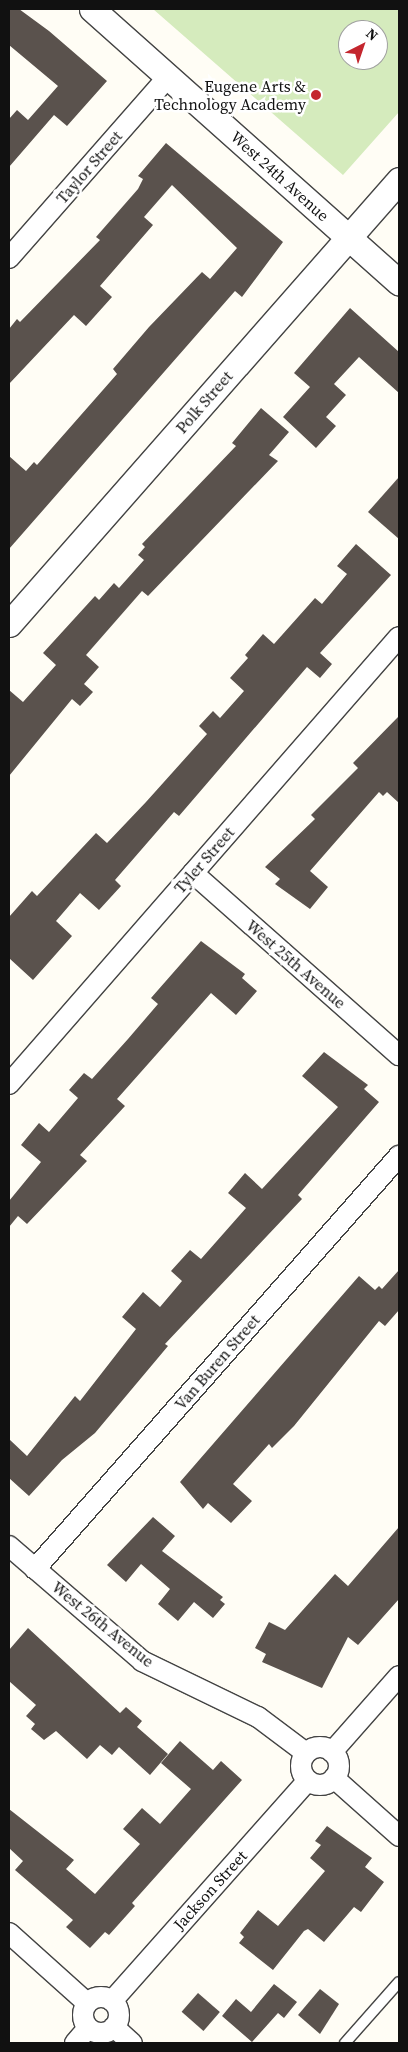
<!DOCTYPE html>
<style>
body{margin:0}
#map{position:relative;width:408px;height:2052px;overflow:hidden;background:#fffdf5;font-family:"Source Serif 4",serif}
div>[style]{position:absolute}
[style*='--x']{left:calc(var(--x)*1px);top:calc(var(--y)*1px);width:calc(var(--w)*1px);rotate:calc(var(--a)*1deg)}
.green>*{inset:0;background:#d5ebbd}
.building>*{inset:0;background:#5a524d;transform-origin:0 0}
.roads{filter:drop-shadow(1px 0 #444) drop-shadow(-1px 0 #444) drop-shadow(0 1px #444) drop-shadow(0 -1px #444)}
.service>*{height:10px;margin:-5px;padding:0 5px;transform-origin:5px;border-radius:5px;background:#fff}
.minor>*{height:20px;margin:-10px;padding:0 10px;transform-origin:10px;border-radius:10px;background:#fff}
.minor>.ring{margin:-10px;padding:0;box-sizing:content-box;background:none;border:20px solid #fff;border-radius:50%}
.tertiary>*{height:25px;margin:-12.5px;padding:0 12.5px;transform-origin:12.5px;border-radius:12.5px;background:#fff}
.dots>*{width:14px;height:14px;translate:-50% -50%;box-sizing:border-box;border:2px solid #fff;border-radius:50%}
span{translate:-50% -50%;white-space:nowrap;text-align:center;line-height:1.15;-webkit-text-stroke:5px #fff;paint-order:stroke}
.poi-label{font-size:16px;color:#111}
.right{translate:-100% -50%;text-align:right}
.street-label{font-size:16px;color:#111}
.frame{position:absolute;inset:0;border:10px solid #111;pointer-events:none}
.north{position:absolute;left:338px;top:20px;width:50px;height:50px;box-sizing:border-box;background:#fff;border:1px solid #a0a0a0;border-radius:50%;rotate:41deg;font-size:14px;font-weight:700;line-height:20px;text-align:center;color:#111}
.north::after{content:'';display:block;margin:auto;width:18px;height:22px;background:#c4262e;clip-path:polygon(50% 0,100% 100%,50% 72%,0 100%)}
</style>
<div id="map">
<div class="green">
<div style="clip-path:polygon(evenodd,153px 9px,399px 9px,399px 112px,343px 175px,153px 9px,348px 30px,378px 30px,378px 60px,348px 60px,348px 30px)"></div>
</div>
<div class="building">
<div style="clip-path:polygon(9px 9px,19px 9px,49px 31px,107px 81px,67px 126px,54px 115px,9px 167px,9px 119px,17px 110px,28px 120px,58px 86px,9px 45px)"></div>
<div style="clip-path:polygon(166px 143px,283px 242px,242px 297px,235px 291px,9px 549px,9px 456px,26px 471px,34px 462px,37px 465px,117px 374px,113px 369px,149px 327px,202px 272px,210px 279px,237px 248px,172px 185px,144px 217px,153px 225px,100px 286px,112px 297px,86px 326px,74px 315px,9px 384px,9px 329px,17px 319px,20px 322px,100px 240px,96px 237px,138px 189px,143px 179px,138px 176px)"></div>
<div style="clip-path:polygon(350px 308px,399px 352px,399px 393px,359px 357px,334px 384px,346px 395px,326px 417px,336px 426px,316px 448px,283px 417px,310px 387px,294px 373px)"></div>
<div style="clip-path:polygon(261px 408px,289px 432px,269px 455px,278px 461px,148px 596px,142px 591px,86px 655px,99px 667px,84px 684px,93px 692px,80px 706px,72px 699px,9px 776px,9px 690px,23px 702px,56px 665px,43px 653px,95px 596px,99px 600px,114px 583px,119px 588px,144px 560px,138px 555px,145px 547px,142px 544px,236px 446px,232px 443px)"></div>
<div style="clip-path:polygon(399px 477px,399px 539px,368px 512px)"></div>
<div style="clip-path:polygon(356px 544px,391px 575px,320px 653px,332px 664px,320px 678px,307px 667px,179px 816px,174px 812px,115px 880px,121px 886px,99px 910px,80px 893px,56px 921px,72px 936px,33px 980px,9px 958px,9px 917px,32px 891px,37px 896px,96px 833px,107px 843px,146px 802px,207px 734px,199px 726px,213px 711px,220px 718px,244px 691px,230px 678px,248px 658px,245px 655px,263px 634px,274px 644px,315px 598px,322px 604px,347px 574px,337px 566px)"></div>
<div style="clip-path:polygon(399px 716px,399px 803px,387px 792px,383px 796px,379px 792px,310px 871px,328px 887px,310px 909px,275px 884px,280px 879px,265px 867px,315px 819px,311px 815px,358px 768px,353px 763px)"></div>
<div style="clip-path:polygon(201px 941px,245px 974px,242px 978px,257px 991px,236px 1015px,211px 993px,117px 1099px,125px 1106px,80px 1155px,87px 1161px,27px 1224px,18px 1216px,9px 1227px,9px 1201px,41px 1162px,21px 1145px,39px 1123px,49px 1132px,78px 1098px,69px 1090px,84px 1073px,92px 1079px,128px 1039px,158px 1004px,151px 998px)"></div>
<div style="clip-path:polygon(324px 1052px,368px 1085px,364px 1089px,379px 1102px,298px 1195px,302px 1199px,165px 1344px,168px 1346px,95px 1433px,62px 1460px,29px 1496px,9px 1478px,9px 1439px,27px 1456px,75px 1396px,80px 1401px,136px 1329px,122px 1317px,143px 1292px,160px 1307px,182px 1281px,171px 1271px,190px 1250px,201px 1259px,246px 1208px,228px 1193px,245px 1173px,262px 1189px,338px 1107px,302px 1076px)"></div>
<div style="clip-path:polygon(399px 1270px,399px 1310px,385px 1326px,379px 1321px,294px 1426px,272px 1448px,269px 1444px,233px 1484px,252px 1501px,231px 1523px,208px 1503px,203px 1509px,180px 1482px,359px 1276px,375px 1290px,379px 1286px,382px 1289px)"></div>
<div style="clip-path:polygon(153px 1517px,175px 1536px,162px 1551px,223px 1597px,220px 1600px,225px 1604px,213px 1618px,194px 1602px,178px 1621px,158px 1604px,170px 1589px,141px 1564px,126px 1582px,107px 1565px)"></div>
<div style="clip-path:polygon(399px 1527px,399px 1599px,358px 1645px,348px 1637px,322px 1688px,262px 1662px,266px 1654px,255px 1648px,269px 1622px,285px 1630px,335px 1574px,348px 1586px)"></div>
<div style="clip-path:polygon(28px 1628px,120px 1713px,126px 1707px,142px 1721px,137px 1727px,168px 1754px,150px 1775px,119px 1747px,112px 1755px,100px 1745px,87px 1759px,56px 1731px,44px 1740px,31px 1729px,35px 1724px,26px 1716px,36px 1705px,9px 1681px,9px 1650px)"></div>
<div style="clip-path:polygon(180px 1741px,213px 1770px,221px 1761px,242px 1780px,132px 1903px,135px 1906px,109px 1935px,105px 1932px,90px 1948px,66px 1927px,73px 1920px,15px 1870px,23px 1861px,9px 1848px,9px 1809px,74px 1860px,66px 1869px,95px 1894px,140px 1844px,123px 1829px,142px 1808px,160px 1824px,191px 1789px,161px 1763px)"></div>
<div style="clip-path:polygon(327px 1826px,372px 1858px,365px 1867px,384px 1882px,361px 1912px,354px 1907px,324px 1942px,308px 1929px,304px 1931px,273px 1970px,239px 1943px,244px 1937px,240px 1933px,258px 1910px,278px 1926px,325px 1871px,310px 1858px,321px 1845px,315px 1841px)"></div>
<div style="clip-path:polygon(274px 1984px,297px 2002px,284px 2018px,278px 2013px,252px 2042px,222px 2016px,236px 1999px,251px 2012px)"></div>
<div style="clip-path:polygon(320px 1989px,339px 2004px,320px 2034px,298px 2015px)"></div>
<div style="left:198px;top:1993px;width:29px;height:25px;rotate:41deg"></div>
</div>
<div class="roads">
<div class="service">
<div style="--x:345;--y:2043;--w:81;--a:-48.5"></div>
</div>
<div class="minor">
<div style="--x:9;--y:258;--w:242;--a:-48.7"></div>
<div style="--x:193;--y:873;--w:275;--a:41.5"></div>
<div style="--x:9;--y:1084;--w:593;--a:-48.9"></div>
<div style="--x:9;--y:1546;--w:176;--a:40.8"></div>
<div style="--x:142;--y:1661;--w:129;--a:25.8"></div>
<div style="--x:258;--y:1717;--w:60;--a:36.9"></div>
<div style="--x:35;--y:1569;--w:551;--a:-48.61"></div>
<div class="ring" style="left:301px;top:1747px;width:18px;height:18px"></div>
<div style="--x:332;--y:1752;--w:101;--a:-48.6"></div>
<div style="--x:334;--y:1778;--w:87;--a:41.7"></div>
<div style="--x:9;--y:1933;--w:105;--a:41.9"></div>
<div class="ring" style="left:83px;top:1997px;width:16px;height:16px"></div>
<div style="--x:112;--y:2001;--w:295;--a:-48.4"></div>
<div style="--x:114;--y:2027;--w:24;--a:42"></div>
<div style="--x:75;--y:2043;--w:20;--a:-49"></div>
</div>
<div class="tertiary">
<div style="--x:92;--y:9;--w:411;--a:41.7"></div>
<div style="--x:9;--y:624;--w:591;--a:-48.7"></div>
</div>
</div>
<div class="dots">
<div style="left:316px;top:95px;background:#c4262e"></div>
</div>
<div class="poi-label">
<span class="right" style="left:306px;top:95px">Eugene Arts &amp;<br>Technology Academy</span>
</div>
<div class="street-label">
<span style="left:89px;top:167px;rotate:-49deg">Taylor Street</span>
<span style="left:280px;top:176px;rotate:42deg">West 24th Avenue</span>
<span style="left:204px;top:402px;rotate:-49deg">Polk Street</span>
<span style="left:204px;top:860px;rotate:-49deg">Tyler Street</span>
<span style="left:296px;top:964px;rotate:41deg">West 25th Avenue</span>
<span style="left:217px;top:1362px;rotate:-49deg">Van Buren Street</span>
<span style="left:103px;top:1624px;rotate:39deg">West 26th Avenue</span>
<span style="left:210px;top:1890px;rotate:-48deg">Jackson Street</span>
</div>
<div class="frame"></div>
<div class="north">N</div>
</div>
